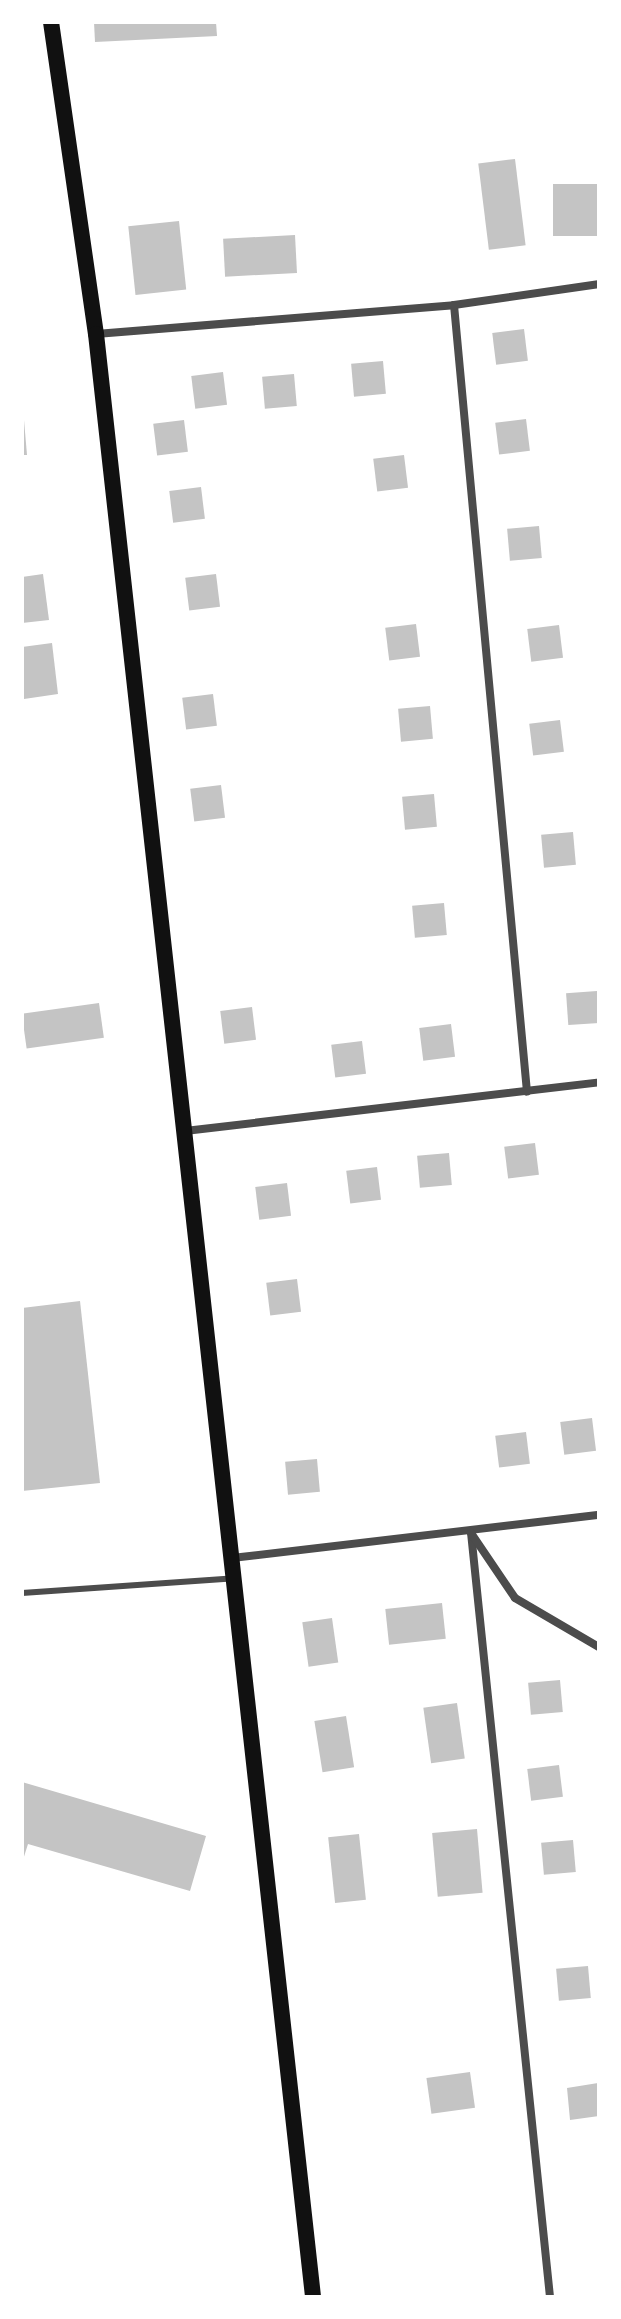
<!DOCTYPE html>
<style>
body{margin:0}
#map{position:relative;width:621px;height:2319px;overflow:hidden;background:#fff;font-family:Helvetica,sans-serif}
div>[style]{position:absolute}
[style*='--x']{left:calc(var(--x)*1px);top:calc(var(--y)*1px);width:calc(var(--w)*1px);rotate:calc(var(--a)*1deg)}
.building>*{inset:0;background:#c4c4c4;transform-origin:0 0}
.service>*{height:6px;margin:-3px;padding:0 3px;transform-origin:3px;border-radius:3px;background:#4c4c4c}
.minor>*{height:8px;margin:-4px;padding:0 4px;transform-origin:4px;border-radius:4px;background:#4c4c4c}
.secondary>*{height:16px;margin:-8px;padding:0 8px;transform-origin:8px;border-radius:8px;background:#111}
span{translate:-50% -50%;white-space:nowrap;text-align:center;line-height:1.15;-webkit-text-stroke:8px #fff;paint-order:stroke}
.frame{position:absolute;inset:0;border:24px solid #fff;pointer-events:none}
</style>
<div id="map">
<div class="building">
<div style="clip-path:polygon(94px 22px,216px 22px,217px 36px,95px 42px)"></div>
<div style="left:515px;top:159px;width:87px;height:37px;rotate:83deg"></div>
<div style="left:599px;top:184px;width:52px;height:46px;rotate:90deg"></div>
<div style="left:179px;top:221px;width:69px;height:51px;rotate:84deg"></div>
<div style="left:295px;top:235px;width:38px;height:72px;rotate:87deg"></div>
<div style="left:524px;top:329px;width:32px;height:32px;rotate:83deg"></div>
<div style="left:383px;top:361px;width:33px;height:32px;rotate:85deg"></div>
<div style="left:223px;top:372px;width:33px;height:32px;rotate:83deg"></div>
<div style="left:294px;top:374px;width:32px;height:32px;rotate:85deg"></div>
<div style="left:526px;top:419px;width:32px;height:31px;rotate:83deg"></div>
<div style="clip-path:polygon(22px 420px,24px 420px,27px 455px,22px 455px)"></div>
<div style="left:184px;top:420px;width:32px;height:31px;rotate:83deg"></div>
<div style="left:404px;top:455px;width:33px;height:31px;rotate:83deg"></div>
<div style="left:201px;top:487px;width:32px;height:32px;rotate:83deg"></div>
<div style="left:539px;top:526px;width:32px;height:32px;rotate:85deg"></div>
<div style="clip-path:polygon(43px 574px,49px 620px,22px 623px,22px 577px)"></div>
<div style="left:216px;top:574px;width:33px;height:31px;rotate:83deg"></div>
<div style="left:416px;top:624px;width:33px;height:31px;rotate:83deg"></div>
<div style="left:559px;top:625px;width:33px;height:32px;rotate:83deg"></div>
<div style="clip-path:polygon(52px 643px,58px 694px,24px 699px,22px 647px)"></div>
<div style="left:213px;top:694px;width:32px;height:31px;rotate:83deg"></div>
<div style="left:430px;top:706px;width:33px;height:32px;rotate:85deg"></div>
<div style="left:560px;top:720px;width:32px;height:31px;rotate:83deg"></div>
<div style="left:221px;top:785px;width:33px;height:31px;rotate:83deg"></div>
<div style="left:434px;top:794px;width:33px;height:32px;rotate:85deg"></div>
<div style="left:573px;top:832px;width:33px;height:32px;rotate:85deg"></div>
<div style="left:444px;top:903px;width:32px;height:32px;rotate:85deg"></div>
<div style="left:597px;top:991px;width:32px;height:31px;rotate:86deg"></div>
<div style="left:99px;top:1003px;width:35px;height:78px;rotate:82deg"></div>
<div style="left:252px;top:1007px;width:33px;height:32px;rotate:83deg"></div>
<div style="left:451px;top:1024px;width:33px;height:32px;rotate:83deg"></div>
<div style="left:362px;top:1041px;width:33px;height:31px;rotate:83deg"></div>
<div style="left:535px;top:1143px;width:32px;height:31px;rotate:83deg"></div>
<div style="left:449px;top:1153px;width:32px;height:32px;rotate:85deg"></div>
<div style="left:377px;top:1167px;width:33px;height:31px;rotate:83deg"></div>
<div style="left:287px;top:1183px;width:33px;height:32px;rotate:83deg"></div>
<div style="left:297px;top:1279px;width:33px;height:31px;rotate:83deg"></div>
<div style="clip-path:polygon(80px 1301px,100px 1483px,22px 1491px,22px 1308px)"></div>
<div style="left:592px;top:1418px;width:33px;height:32px;rotate:83deg"></div>
<div style="left:526px;top:1432px;width:32px;height:31px;rotate:83deg"></div>
<div style="left:317px;top:1459px;width:33px;height:32px;rotate:85deg"></div>
<div style="left:442px;top:1603px;width:36px;height:57px;rotate:84deg"></div>
<div style="left:332px;top:1618px;width:45px;height:30px;rotate:82deg"></div>
<div style="left:560px;top:1680px;width:32px;height:32px;rotate:85deg"></div>
<div style="left:457px;top:1703px;width:56px;height:34px;rotate:82deg"></div>
<div style="left:346px;top:1716px;width:52px;height:32px;rotate:81deg"></div>
<div style="left:559px;top:1765px;width:32px;height:32px;rotate:83deg"></div>
<div style="clip-path:polygon(22px 1782px,206px 1836px,190px 1891px,28px 1844px,22px 1863px)"></div>
<div style="left:477px;top:1829px;width:64px;height:45px;rotate:85deg"></div>
<div style="left:359px;top:1834px;width:66px;height:31px;rotate:84deg"></div>
<div style="left:573px;top:1840px;width:32px;height:32px;rotate:85deg"></div>
<div style="left:588px;top:1966px;width:32px;height:32px;rotate:85deg"></div>
<div style="left:470px;top:2072px;width:36px;height:44px;rotate:82deg"></div>
<div style="clip-path:polygon(598px 2083px,599px 2116px,570px 2120px,567px 2088px)"></div>
</div>
<div class="service">
<div style="--x:22;--y:1593;--w:213;--a:-4"></div>
</div>
<div class="minor">
<div style="--x:454;--y:305;--w:790;--a:84.7"></div>
<div style="--x:96;--y:334;--w:359;--a:-4.6"></div>
<div style="--x:454;--y:305;--w:147;--a:-8.2"></div>
<div style="--x:185;--y:1131;--w:417;--a:-6.7"></div>
<div style="--x:232;--y:1558;--w:370;--a:-6.7"></div>
<div style="--x:550;--y:2297;--w:768;--a:-95.9"></div>
<div style="--x:471;--y:1533;--w:78;--a:55.9"></div>
<div style="--x:515;--y:1598;--w:97;--a:30.3"></div>
</div>
<div class="secondary">
<div style="--x:51;--y:22;--w:315;--a:81.8"></div>
<div style="--x:96;--y:334;--w:1975;--a:83.69"></div>
</div>
<div class="frame"></div>
</div>
